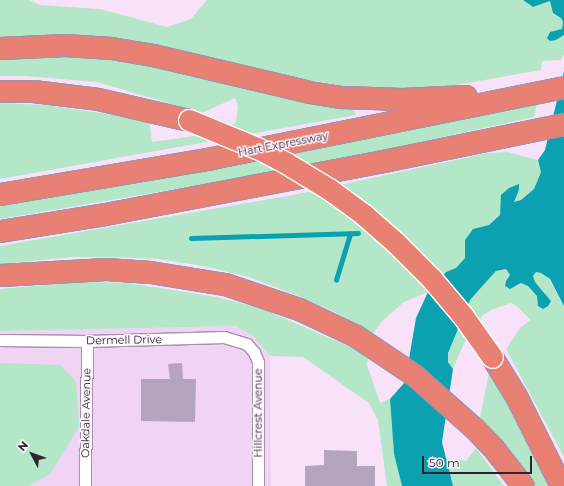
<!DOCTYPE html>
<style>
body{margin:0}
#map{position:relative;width:564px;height:486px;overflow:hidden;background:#f8e2fa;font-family:Montserrat,sans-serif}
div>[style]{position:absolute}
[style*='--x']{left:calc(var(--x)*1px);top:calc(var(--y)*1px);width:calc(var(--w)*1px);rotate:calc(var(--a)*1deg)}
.built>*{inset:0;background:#f0d4f3}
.green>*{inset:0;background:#b4e6c8}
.water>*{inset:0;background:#0ba1b1}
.stream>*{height:4.5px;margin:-2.25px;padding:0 2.25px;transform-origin:2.25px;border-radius:2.25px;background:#0ba1b1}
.building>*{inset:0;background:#b5a4be}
.roads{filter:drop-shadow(1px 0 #a691a8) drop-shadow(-1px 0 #a691a8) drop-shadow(0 1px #a691a8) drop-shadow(0 -1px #a691a8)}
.street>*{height:11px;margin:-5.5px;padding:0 5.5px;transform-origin:5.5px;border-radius:5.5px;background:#fff}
.highway>*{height:21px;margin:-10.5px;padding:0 10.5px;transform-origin:10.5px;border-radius:10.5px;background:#e88074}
.bridges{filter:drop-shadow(1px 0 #fff) drop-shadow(-1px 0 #fff) drop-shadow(0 1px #fff) drop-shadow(0 -1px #fff)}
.highway-bridge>*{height:21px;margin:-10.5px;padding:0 10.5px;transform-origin:10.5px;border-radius:10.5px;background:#e88074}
span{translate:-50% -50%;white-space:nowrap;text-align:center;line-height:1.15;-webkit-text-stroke:3px #fdf4fe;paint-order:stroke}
.street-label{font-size:11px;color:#2e262f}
.north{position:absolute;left:12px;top:434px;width:40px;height:40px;-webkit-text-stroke:3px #fdf4fe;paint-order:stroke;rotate:311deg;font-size:11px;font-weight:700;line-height:16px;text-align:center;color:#2e262f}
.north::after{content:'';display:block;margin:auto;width:14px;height:18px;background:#2e262f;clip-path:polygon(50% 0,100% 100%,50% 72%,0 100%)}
.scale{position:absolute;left:422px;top:456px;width:110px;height:18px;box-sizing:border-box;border:2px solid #2e262f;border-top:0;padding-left:5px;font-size:12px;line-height:14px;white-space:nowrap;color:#2e262f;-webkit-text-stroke:3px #fdf4fe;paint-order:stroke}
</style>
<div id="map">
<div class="built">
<div style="clip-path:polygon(236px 326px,252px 335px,270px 356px,271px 486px,0 486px,0 331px)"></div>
</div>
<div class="green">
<div style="clip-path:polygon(0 0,29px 0,40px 5px,100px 9px,167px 27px,191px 19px,207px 0,523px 0,533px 7px,550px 1px,563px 22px,562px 29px,555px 32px,556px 40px,564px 35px,564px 54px,561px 60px,542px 61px,541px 70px,462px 84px,426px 89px,389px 89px,343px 86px,69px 36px,0 38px)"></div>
<div style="clip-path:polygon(0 54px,132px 57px,287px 94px,286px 98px,353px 109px,356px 115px,0 179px,0 103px,45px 105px,149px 120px,152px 142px,215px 133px,231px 126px,236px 122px,238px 107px,235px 98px,202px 113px,97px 82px,25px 76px,0 76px)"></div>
<div style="clip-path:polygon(537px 104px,534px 117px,374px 152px,216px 182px,0 219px,0 205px,230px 166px)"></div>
<div style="clip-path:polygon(507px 152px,538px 160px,541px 172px,534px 189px,521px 200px,514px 203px,519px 190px,519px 185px,509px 188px,502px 195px,500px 215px,489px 225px,473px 229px,465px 240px,465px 258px,456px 268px,445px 272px,428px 292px,404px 302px,382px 321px,373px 334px,337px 313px,296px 295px,249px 277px,203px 266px,159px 259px,109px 257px,73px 257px,0 264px,0 246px,293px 195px,488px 153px)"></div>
<div style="clip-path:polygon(506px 269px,510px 275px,506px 281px,517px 286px,521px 283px,528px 286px,537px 296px,539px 301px,545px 293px,535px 282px,532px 276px,536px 272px,541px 273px,549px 279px,564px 306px,564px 457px,506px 349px,520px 328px,530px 320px,518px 307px,511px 303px,491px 310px,482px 316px,465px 341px,453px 369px,448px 362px,448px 353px,454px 337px,470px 300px,496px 271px)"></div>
<div style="clip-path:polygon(81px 282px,129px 283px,216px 297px,260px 308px,355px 349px,368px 357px,367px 365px,380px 403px,390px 399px,394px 454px,402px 486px,387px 486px,378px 420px,369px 403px,303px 357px,270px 356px,252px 335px,236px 326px,0 331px,0 289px)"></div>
<div style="clip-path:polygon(0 363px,60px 365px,76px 381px,79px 427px,50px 474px,29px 486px,0 486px)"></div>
<div style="clip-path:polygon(489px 373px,515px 417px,548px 486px,535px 486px,513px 456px,480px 417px)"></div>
<div style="clip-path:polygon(476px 448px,501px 482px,504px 486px,453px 486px,445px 458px,466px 461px)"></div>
</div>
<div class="water">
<div style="clip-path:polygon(523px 0,564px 0,564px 35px,556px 40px,550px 41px,547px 38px,550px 32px,562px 29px,563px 22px,561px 18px,553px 13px,550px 1px,533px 7px)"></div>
<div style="clip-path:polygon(564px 71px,564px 306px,550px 279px,541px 273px,536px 272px,533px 276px,535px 282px,551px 301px,548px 306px,543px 309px,538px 306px,537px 296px,528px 286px,521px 283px,510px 289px,505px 286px,506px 281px,510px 275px,506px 269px,496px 271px,486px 282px,470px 300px,448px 353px,448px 362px,453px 369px,442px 442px,453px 486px,402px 486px,394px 454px,390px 399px,405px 382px,416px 318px,428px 292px,446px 272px,456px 268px,465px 258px,465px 240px,473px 229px,489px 225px,500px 215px,501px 195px,509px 188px,519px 184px,519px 190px,514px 202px,521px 200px,534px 189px,541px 172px,538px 160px,545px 150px)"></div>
</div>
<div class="stream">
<div style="--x:191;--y:238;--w:167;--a:-1.7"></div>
<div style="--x:336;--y:280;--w:48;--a:-73.1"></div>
</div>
<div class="building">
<div style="clip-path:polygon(182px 363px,183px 379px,196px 379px,195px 422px,141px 421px,141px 379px,170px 379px,168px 364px)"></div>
<div style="clip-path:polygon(324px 450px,357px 451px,357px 466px,375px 466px,375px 486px,305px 486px,305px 466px,324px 465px)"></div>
</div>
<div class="roads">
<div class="street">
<div style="--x:0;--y:340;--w:87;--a:0.7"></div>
<div style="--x:87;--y:341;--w:137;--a:-1.7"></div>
<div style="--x:224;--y:337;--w:24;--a:17"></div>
<div style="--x:247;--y:344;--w:11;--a:49"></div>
<div style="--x:254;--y:352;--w:11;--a:68"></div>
<div style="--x:258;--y:362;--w:124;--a:90"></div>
<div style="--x:85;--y:486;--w:145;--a:-89.2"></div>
</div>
<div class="highway">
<div style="--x:0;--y:48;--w:65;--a:-2.6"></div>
<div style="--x:65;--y:45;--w:46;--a:3.7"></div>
<div style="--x:111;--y:48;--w:43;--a:9.5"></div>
<div style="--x:153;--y:55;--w:160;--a:13.3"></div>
<div style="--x:309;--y:92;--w:33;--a:9"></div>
<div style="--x:342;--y:97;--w:60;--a:1.9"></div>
<div style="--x:402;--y:99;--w:64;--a:-2.7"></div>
<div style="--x:0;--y:91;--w:33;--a:0"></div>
<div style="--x:33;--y:91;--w:65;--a:7"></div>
<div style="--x:98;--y:99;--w:93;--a:13"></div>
<div style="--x:0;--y:194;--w:215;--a:-9.6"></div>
<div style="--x:212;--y:158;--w:359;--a:-11.4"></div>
<div style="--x:0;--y:231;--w:106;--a:-9.2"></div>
<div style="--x:105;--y:214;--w:288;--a:-10.8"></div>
<div style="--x:388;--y:160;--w:180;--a:-11.6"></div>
<div style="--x:0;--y:275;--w:106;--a:-3.2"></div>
<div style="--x:106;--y:269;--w:44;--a:3.9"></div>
<div style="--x:150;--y:272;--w:76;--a:9.1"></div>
<div style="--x:225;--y:284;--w:78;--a:18.7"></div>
<div style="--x:299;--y:309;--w:63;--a:25.3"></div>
<div style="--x:356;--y:336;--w:70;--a:33.9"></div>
<div style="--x:414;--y:375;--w:80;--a:41.5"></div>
<div style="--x:474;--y:428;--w:29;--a:46"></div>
<div style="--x:494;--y:449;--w:47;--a:51.9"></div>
<div style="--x:492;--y:357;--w:46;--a:58.4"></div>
<div style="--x:516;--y:396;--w:101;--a:63.4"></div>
</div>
</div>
<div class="bridges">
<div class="highway-bridge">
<div style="--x:189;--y:120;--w:74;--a:22.4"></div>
<div style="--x:257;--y:148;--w:33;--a:27"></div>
<div style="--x:286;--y:163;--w:50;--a:31.2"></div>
<div style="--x:329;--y:189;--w:42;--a:36.3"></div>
<div style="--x:363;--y:214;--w:43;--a:41.2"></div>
<div style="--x:395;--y:242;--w:51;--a:45"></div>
<div style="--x:431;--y:278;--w:50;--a:49.9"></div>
<div style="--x:463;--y:316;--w:50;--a:54.7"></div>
</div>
</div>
<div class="street-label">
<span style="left:283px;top:144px;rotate:-11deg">Hart Expressway</span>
<span style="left:124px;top:340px;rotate:-1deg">Dermell Drive</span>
<span style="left:86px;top:413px;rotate:-89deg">Oakdale Avenue</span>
<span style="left:258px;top:413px;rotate:-90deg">Hillcrest Avenue</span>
</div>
<div class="north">N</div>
<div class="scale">50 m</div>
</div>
